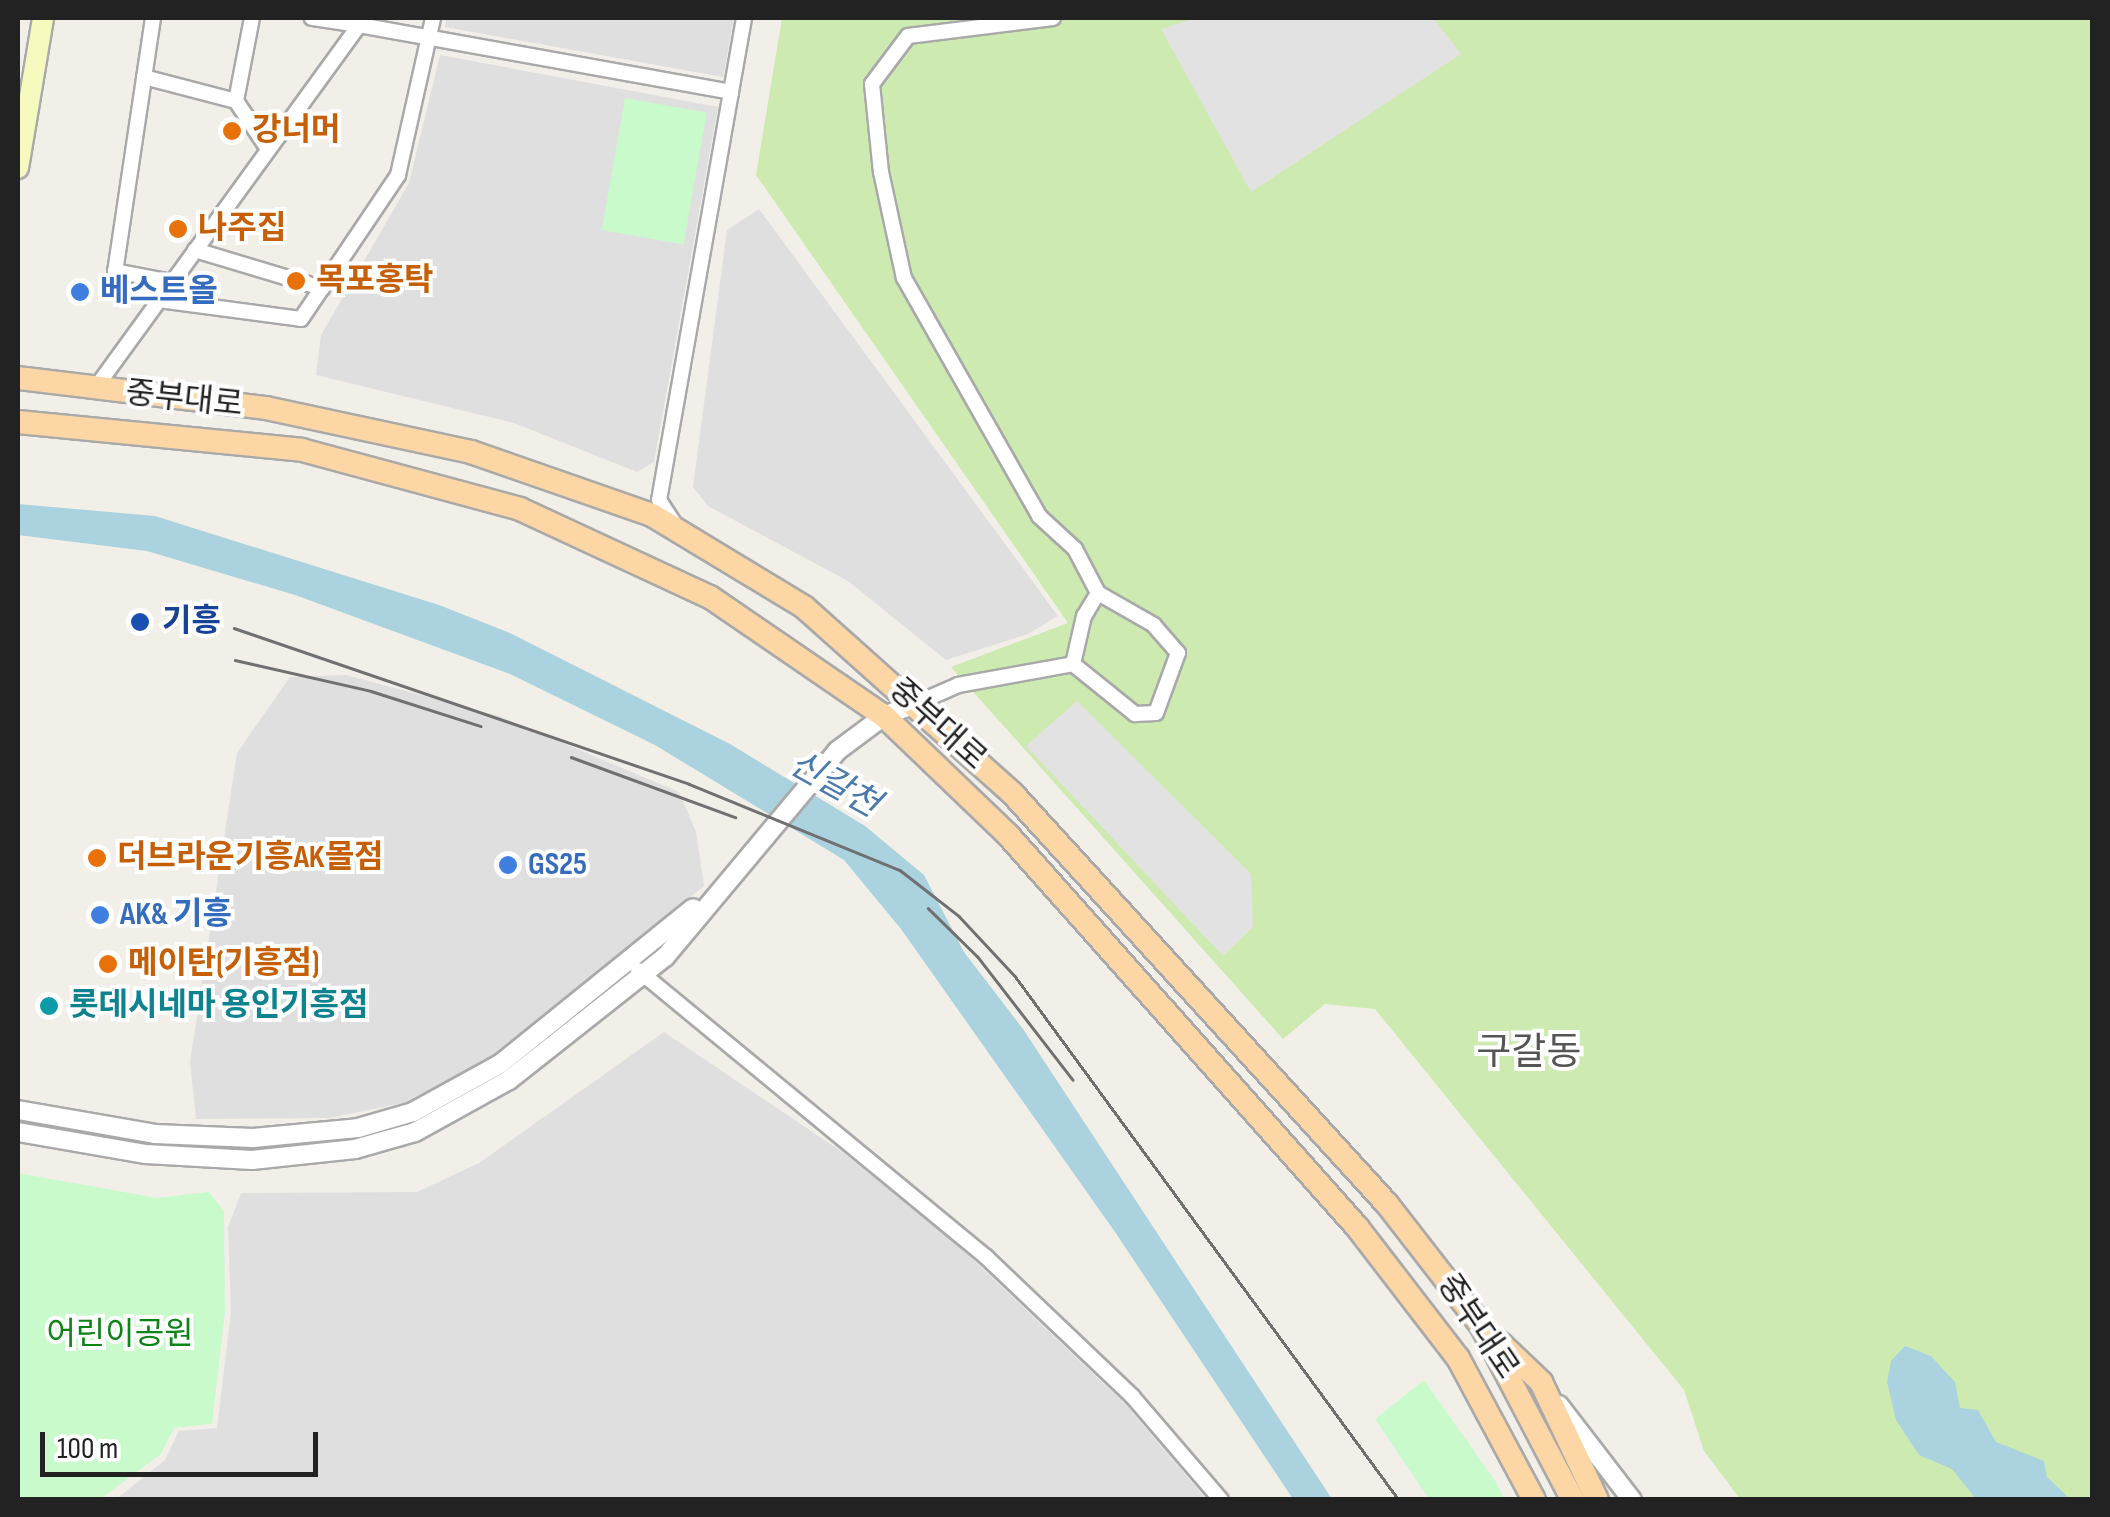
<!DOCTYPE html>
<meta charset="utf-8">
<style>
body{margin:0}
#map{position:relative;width:2110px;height:1517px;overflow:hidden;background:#f2efe9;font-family:"Sofia Sans Condensed","Noto Sans KR",sans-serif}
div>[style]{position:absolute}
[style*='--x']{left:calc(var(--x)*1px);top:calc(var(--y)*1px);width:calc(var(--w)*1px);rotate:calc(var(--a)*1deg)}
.residential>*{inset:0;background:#e0dfdf}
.grass>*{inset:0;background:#cdebb0}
.park>*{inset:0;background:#c8facc;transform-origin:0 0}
.parking>*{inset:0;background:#e2e2e2}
.water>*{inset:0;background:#aad3df}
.roads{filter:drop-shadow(2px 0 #a9a9a9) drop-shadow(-2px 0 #a9a9a9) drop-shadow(0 2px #a9a9a9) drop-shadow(0 -2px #a9a9a9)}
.minor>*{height:14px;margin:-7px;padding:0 7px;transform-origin:7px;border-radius:7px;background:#fff}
.tertiary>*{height:18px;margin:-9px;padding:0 9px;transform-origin:9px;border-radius:9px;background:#fff}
.secondary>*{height:20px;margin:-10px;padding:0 10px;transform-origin:10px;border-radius:10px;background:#f7fabf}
.primary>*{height:22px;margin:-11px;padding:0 11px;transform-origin:11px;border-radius:11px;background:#fcd6a4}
.tram>*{height:2.5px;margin:-1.25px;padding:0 1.25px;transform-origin:1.25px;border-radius:1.25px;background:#707070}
.dots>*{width:28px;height:28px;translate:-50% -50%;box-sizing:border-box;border:5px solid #fff;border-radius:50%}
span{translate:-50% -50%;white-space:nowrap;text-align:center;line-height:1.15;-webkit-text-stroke:8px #fff;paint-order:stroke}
.food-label{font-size:32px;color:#c56008;font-weight:700}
.left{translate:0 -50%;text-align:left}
.shop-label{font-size:32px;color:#366cbe;font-weight:700}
.street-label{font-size:32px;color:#222}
.transit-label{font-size:32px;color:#164399;font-weight:700}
.culture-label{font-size:32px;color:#0d838f;font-weight:700}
.park-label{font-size:32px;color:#0c8416}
.water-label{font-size:35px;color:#4a7aab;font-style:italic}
.quarter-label{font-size:38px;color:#555}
.frame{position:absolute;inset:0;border:20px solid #222;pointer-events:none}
.scale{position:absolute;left:40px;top:1432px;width:278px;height:45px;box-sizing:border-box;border:5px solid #222;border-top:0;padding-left:12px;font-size:30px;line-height:35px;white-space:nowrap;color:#222;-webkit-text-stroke:8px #fff;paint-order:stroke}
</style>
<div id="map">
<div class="residential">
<div style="clip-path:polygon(446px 18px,734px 18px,723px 77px,445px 27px)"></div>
<div style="clip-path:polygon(440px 55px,718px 107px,654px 462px,637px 472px,514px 423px,316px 375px,321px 335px,409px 183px)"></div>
<div style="clip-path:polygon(759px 209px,1058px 616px,1028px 634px,946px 660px,848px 581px,708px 506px,693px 487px,727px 230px)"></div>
<div style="clip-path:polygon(346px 675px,499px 716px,679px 792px,696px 832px,704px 886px,480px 1065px,413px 1101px,329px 1118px,196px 1119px,190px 1062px,237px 753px,290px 677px)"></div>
<div style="clip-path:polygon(664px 1032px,838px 1149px,945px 1233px,1125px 1404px,1206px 1499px,116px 1499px,165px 1460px,179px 1431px,217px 1428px,231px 1312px,228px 1227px,241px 1193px,417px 1192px,479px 1163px)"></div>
</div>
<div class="grass">
<div style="clip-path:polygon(782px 18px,2092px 18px,2092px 1499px,1740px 1499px,1704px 1451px,1684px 1390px,1375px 1009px,1325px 1004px,1283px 1039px,951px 667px,1068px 623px,756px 175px)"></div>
</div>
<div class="park">
<div style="left:625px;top:98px;width:83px;height:134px;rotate:10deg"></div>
<div style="clip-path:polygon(18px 1173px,157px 1198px,209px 1192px,224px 1211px,225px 1311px,212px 1424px,174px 1428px,161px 1454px,100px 1499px,18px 1499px)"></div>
<div style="clip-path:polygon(1424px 1380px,1496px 1482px,1504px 1499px,1429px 1499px,1375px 1419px)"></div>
</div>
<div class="parking">
<div style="clip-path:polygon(1196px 18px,1433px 18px,1461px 54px,1251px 192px,1161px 29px)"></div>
<div style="clip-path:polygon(1077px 701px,1251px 874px,1253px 927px,1223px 956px,1026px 746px)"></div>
</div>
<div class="water">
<div style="clip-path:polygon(18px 504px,155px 516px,439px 605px,510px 633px,730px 744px,865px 826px,924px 875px,964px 952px,1023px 1029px,1332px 1499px,1293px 1499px,1115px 1232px,901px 929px,844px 860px,655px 745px,510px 674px,295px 595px,147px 551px,18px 535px)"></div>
<div style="clip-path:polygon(1905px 1346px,1931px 1356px,1955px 1382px,1960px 1408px,1978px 1410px,1996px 1442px,2044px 1461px,2047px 1477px,2070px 1499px,1976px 1499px,1952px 1469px,1919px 1455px,1896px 1420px,1887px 1382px,1891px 1361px)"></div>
</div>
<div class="roads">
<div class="minor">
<div style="--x:153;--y:18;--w:256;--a:98.5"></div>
<div style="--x:115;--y:271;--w:57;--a:11.1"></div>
<div style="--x:1053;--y:18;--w:146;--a:172.9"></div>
<div style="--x:908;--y:36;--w:60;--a:126.9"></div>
<div style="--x:872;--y:84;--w:88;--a:84.2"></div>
<div style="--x:881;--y:172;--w:108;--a:77.8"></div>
<div style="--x:904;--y:278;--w:274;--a:60.4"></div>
<div style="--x:1039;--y:516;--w:49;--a:42.5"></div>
<div style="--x:1075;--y:549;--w:50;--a:62.4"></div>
<div style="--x:359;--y:25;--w:378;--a:10.2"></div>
<div style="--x:731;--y:92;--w:414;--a:100"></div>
<div style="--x:659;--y:500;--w:27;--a:57"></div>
<div style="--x:144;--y:77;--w:95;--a:14.6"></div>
<div style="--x:236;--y:101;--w:85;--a:-79.1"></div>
<div style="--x:731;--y:92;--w:75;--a:-80"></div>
<div style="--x:236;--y:101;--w:58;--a:56.3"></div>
<div style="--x:195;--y:250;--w:133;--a:16.7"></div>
<div style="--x:159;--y:300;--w:143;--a:7.6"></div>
<div style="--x:301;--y:319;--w:174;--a:-56"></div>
<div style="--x:398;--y:175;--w:161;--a:-77.4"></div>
<div style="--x:94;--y:390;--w:451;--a:-54"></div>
<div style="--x:359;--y:25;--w:48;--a:-171.5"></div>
<div style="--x:915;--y:704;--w:47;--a:-23.8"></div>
<div style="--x:958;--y:685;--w:117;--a:-10.3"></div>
<div style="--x:1073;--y:664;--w:80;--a:38.9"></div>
<div style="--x:1135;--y:714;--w:21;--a:-3"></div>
<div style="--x:1156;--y:713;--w:64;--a:-69.9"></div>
<div style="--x:1178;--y:653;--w:37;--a:-131"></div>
<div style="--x:1154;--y:625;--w:64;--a:-150.3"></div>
<div style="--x:1098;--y:593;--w:27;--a:121"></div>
<div style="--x:1084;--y:616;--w:49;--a:102.9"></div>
<div style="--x:638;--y:970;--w:451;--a:39.5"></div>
<div style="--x:986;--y:1257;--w:202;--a:43.6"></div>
<div style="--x:1132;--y:1396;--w:137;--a:49.4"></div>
</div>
<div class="tertiary">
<div style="--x:18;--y:1110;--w:139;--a:9.9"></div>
<div style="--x:155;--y:1134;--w:98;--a:2.3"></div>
<div style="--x:253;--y:1138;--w:105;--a:-5.4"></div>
<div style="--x:358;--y:1128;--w:57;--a:-16.2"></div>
<div style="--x:413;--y:1112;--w:99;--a:-28.9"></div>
<div style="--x:500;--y:1064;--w:248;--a:-38.9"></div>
<div style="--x:18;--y:1132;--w:130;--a:9.8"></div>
<div style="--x:146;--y:1154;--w:106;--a:3.2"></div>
<div style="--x:252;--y:1160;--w:104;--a:-6.1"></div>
<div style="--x:355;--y:1149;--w:62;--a:-15.8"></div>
<div style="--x:415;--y:1132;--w:107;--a:-29"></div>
<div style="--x:509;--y:1080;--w:199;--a:-38.3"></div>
<div style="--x:665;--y:957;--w:268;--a:-50.1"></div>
<div style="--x:837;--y:751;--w:59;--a:-36.7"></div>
<div style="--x:884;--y:716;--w:33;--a:-21"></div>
<div style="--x:1559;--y:1405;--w:120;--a:52.5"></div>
</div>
<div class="secondary">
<div style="--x:18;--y:168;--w:152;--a:-80.5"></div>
</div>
<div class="primary">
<div style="--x:18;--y:378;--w:250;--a:6.9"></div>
<div style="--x:266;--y:408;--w:210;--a:12.1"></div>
<div style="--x:471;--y:452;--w:192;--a:19.2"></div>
<div style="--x:652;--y:515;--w:178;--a:31.2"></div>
<div style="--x:804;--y:607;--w:279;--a:41.8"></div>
<div style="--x:1012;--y:793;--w:556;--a:47.62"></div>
<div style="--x:1387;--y:1204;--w:153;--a:52.2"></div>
<div style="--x:1481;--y:1325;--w:198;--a:62.3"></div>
<div style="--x:18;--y:422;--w:285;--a:5.6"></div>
<div style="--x:302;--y:450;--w:226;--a:15.1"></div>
<div style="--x:520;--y:509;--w:209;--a:24.9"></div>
<div style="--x:710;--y:597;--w:211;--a:34.4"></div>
<div style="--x:884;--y:716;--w:172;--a:43.8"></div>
<div style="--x:1008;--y:835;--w:525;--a:48.32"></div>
<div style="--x:1357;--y:1227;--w:165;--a:52.4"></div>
<div style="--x:1458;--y:1358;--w:161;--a:61.8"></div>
<div style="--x:1500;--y:1343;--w:57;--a:43.6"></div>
<div style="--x:1541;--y:1382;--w:131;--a:64.6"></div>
</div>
</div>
<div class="tram">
<div style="--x:234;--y:628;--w:481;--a:18.9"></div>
<div style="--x:689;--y:784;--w:228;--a:22.2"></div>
<div style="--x:900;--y:870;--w:75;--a:37.9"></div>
<div style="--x:959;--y:916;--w:82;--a:47"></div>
<div style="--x:1015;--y:976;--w:650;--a:53.77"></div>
<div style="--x:235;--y:660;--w:139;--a:12.8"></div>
<div style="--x:371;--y:691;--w:115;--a:17.7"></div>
<div style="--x:571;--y:757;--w:175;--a:20.1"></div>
<div style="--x:928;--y:908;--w:70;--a:44.4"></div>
<div style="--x:978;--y:957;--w:155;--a:52.3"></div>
</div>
<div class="dots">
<div style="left:232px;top:131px;background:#e8710a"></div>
<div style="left:178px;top:229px;background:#e8710a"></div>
<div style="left:296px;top:281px;background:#e8710a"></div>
<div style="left:80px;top:292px;background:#3f7fe0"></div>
<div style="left:140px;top:622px;background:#1a4fb4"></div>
<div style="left:97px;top:858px;background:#e8710a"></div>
<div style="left:508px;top:865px;background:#3f7fe0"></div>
<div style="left:100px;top:915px;background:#3f7fe0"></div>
<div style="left:108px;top:964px;background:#e8710a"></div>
<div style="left:49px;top:1006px;background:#0f9aa8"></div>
</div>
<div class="food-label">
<span class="left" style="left:252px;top:131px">강너머</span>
<span class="left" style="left:198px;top:229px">나주집</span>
<span class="left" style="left:316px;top:281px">목포홍탁</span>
<span class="left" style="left:117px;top:858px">더브라운기흥AK몰점</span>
<span class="left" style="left:128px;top:964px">메이탄(기흥점)</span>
</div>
<div class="shop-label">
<span class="left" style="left:100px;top:292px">베스트올</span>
<span class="left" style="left:528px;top:865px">GS25</span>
<span class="left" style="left:120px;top:915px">AK&amp; 기흥</span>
</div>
<div class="street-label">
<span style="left:184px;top:400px;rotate:6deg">중부대로</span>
<span style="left:937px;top:725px;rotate:42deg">중부대로</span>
<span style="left:1477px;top:1327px;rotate:56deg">중부대로</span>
</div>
<div class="transit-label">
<span class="left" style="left:162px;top:622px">기흥</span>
</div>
<div class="culture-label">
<span class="left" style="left:69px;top:1006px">롯데시네마 용인기흥점</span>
</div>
<div class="park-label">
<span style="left:120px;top:1335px">어린이공원</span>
</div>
<div class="water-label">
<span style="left:834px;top:785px;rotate:29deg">신갈천</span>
</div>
<div class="quarter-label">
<span style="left:1529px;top:1053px">구갈동</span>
</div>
<div class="frame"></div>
<div class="scale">100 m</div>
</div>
